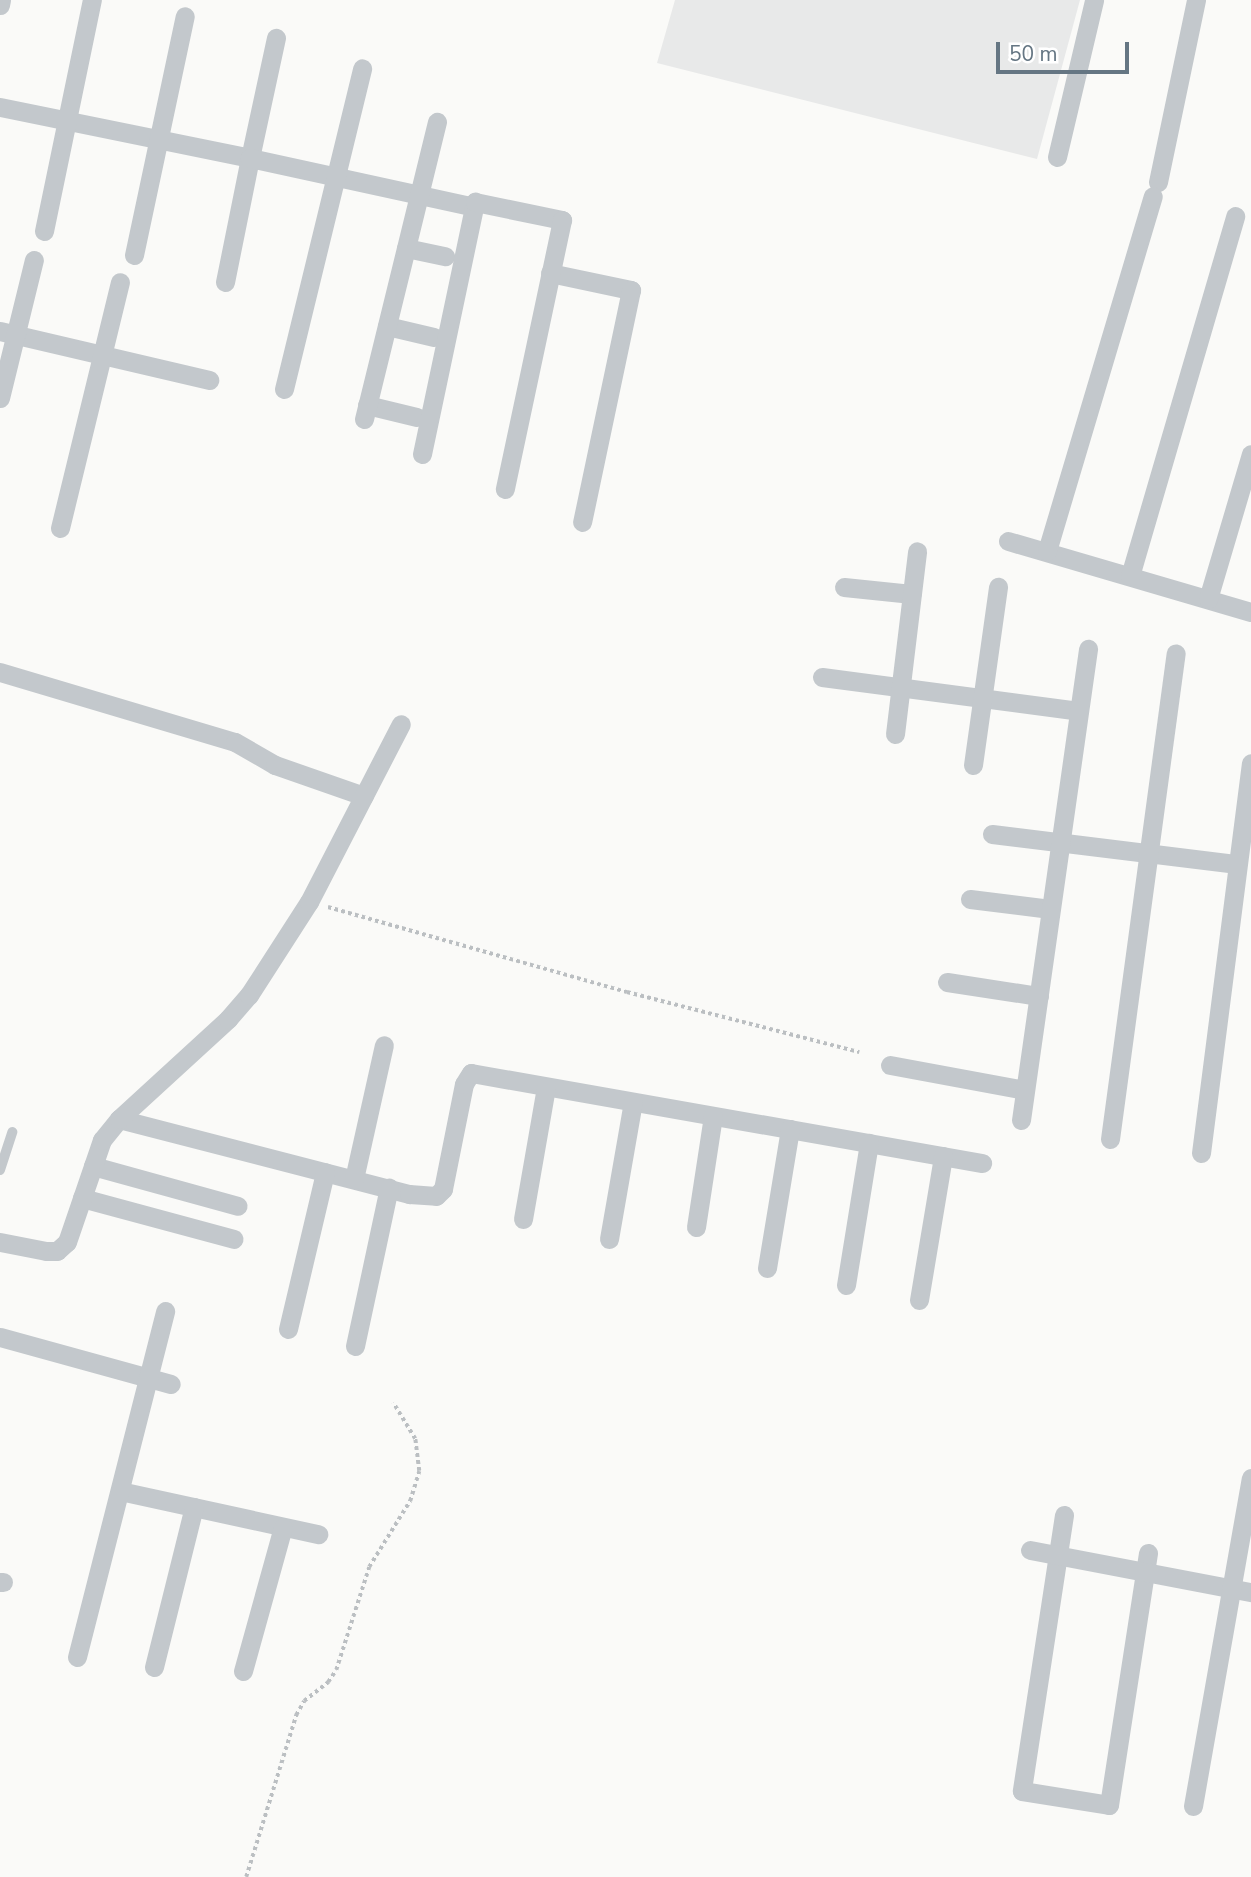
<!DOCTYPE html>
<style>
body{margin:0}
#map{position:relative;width:1251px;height:1877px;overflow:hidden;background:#fafaf8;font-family:"Nunito Sans",sans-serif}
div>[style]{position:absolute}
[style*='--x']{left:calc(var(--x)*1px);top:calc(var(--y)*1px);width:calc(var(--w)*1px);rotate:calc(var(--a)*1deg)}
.built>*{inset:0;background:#e8e9e9}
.path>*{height:3.5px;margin-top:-1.75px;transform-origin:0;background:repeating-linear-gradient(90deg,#bbbfc2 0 3.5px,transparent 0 7px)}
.service>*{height:10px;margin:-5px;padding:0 5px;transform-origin:5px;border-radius:5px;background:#c3c8cc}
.minor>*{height:19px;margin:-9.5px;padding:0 9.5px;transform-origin:9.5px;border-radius:9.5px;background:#c3c8cc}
span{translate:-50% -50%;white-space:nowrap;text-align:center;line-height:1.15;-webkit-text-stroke:7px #fff;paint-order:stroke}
.scale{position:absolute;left:996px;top:42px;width:133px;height:32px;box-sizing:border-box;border:4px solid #657683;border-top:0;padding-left:9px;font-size:21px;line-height:24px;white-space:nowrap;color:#657683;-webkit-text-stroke:5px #fff;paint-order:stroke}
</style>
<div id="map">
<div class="built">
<div style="clip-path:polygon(675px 0,1080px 0,1037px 159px,657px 63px)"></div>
</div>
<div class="path">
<div style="--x:328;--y:907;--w:311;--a:15.9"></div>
<div style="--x:627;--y:992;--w:240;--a:14.5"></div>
<div style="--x:246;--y:1877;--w:170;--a:-72.8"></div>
<div style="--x:296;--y:1715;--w:16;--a:-60"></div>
<div style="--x:304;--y:1701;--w:31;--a:-38"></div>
<div style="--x:328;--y:1682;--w:14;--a:-56"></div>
<div style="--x:336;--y:1670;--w:108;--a:-72.2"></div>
<div style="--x:369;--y:1567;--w:78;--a:-58.2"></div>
<div style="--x:410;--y:1501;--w:31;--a:-73"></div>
<div style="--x:419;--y:1471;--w:32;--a:-97"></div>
<div style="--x:415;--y:1439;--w:42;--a:-121.4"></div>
</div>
<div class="service">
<div style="--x:0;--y:1170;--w:40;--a:-72"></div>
</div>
<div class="minor">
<div style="--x:0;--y:5;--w:5;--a:-79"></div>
<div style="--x:0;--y:107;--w:255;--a:11.5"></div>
<div style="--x:250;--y:158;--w:123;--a:-77.8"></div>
<div style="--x:1057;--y:157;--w:161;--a:-76.7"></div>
<div style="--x:1158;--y:182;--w:186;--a:-78.2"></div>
<div style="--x:44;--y:231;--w:236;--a:-78.3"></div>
<div style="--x:406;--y:248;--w:40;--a:12"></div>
<div style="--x:134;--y:255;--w:244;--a:-78"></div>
<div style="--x:550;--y:273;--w:83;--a:11.9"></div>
<div style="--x:631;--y:290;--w:237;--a:101.9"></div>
<div style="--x:225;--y:282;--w:126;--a:-78.6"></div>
<div style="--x:250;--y:158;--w:229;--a:12.3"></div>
<div style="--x:387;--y:326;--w:48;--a:13.2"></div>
<div style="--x:0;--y:331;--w:215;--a:13.2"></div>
<div style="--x:284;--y:389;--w:330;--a:-76.3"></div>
<div style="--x:0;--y:398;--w:142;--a:-76.2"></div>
<div style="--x:367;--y:405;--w:51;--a:13.5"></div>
<div style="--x:364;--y:419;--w:306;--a:-76.2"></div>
<div style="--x:422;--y:454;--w:258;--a:-78.1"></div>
<div style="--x:475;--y:202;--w:89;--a:11.7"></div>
<div style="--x:562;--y:220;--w:275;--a:102"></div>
<div style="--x:60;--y:528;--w:253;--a:-76.3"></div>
<div style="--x:1008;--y:541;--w:253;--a:16.3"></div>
<div style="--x:1047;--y:551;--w:370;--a:-73.4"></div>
<div style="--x:1130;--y:576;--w:375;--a:-73.7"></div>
<div style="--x:844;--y:587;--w:68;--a:5.9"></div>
<div style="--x:1208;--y:599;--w:151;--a:-73.5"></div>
<div style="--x:0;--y:672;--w:245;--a:16.6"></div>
<div style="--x:235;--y:742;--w:46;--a:29.9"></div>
<div style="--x:275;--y:765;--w:94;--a:19.2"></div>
<div style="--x:822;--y:677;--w:259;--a:7.5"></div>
<div style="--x:895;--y:734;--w:184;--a:-83.1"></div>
<div style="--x:973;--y:765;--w:180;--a:-82"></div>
<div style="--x:992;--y:834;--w:247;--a:7"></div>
<div style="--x:970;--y:899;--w:81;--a:7.1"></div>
<div style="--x:947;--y:982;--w:93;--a:8.7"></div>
<div style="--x:890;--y:1065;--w:137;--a:10.5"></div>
<div style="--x:119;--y:1119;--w:300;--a:14.5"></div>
<div style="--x:409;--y:1194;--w:27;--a:4"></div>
<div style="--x:436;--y:1196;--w:10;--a:-45"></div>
<div style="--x:443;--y:1189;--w:107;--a:-78.7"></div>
<div style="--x:464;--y:1084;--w:13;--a:-58"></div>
<div style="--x:471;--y:1073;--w:519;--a:9.99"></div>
<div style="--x:1021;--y:1120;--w:476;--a:-81.9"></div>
<div style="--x:1110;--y:1139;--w:490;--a:-82.3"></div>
<div style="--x:1201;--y:1153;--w:393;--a:-82.7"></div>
<div style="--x:93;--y:1166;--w:150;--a:15.4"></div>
<div style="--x:354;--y:1179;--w:137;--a:-77.4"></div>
<div style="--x:82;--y:1198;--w:157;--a:15.1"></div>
<div style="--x:523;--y:1219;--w:134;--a:-80.1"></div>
<div style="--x:696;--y:1227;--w:112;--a:-81.3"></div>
<div style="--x:609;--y:1239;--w:139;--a:-80.1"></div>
<div style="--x:0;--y:1242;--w:47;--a:11.1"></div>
<div style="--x:46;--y:1251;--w:11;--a:0"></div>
<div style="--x:57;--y:1251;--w:13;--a:-42"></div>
<div style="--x:67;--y:1242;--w:108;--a:-71.1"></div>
<div style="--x:102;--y:1140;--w:27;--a:-51"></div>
<div style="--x:119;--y:1119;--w:148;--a:-42.5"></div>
<div style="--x:228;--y:1019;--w:32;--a:-49"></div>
<div style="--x:249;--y:995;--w:111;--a:-57.2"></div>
<div style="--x:309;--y:902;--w:200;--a:-62.7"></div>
<div style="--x:767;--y:1268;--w:141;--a:-80.6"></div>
<div style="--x:846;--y:1285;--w:144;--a:-80.8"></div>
<div style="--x:919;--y:1300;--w:146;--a:-80.5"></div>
<div style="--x:288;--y:1329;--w:161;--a:-76.7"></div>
<div style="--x:0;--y:1337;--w:177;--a:15.4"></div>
<div style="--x:355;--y:1346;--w:162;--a:-77.9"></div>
<div style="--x:120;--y:1491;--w:203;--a:12.3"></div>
<div style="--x:1064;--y:1515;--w:279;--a:98.7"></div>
<div style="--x:1022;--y:1791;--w:88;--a:9.1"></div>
<div style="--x:1109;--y:1805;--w:255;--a:-81.2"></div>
<div style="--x:1030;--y:1550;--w:225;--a:10.8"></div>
<div style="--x:0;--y:1582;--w:3;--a:0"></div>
<div style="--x:77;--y:1657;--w:357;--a:-75.7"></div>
<div style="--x:154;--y:1667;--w:165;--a:-76"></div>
<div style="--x:243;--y:1671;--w:149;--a:-74.5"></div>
<div style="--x:1193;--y:1806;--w:333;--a:-80"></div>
</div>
<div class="scale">50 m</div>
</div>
